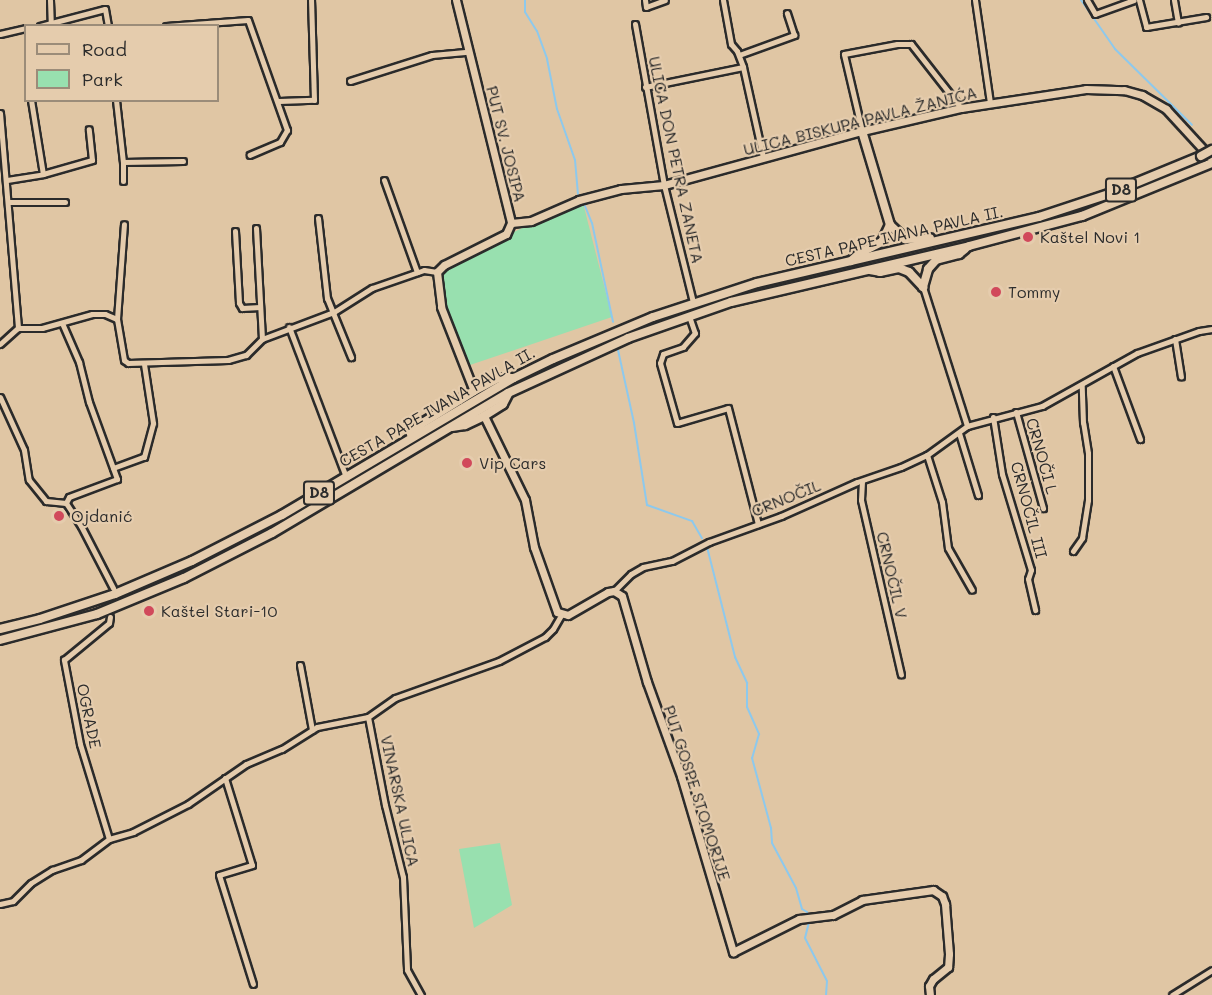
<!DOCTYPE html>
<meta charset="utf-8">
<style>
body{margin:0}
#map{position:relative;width:1212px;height:995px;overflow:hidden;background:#e0c6a4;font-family:Mali,sans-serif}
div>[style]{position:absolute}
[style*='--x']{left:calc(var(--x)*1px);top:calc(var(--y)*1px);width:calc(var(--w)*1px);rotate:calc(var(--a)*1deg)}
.green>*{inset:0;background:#98e0af}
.stream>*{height:2px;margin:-1px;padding:0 1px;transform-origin:1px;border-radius:1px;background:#8dc9ed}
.roads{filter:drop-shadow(2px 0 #2b2b2b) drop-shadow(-2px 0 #2b2b2b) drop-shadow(0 2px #2b2b2b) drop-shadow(0 -2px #2b2b2b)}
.minor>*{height:5px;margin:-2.5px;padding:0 2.5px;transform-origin:2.5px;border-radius:2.5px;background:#e5ccad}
.tertiary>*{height:7px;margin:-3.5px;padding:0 3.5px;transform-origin:3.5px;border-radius:3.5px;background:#e5ccad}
.primary>*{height:8px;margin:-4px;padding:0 4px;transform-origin:4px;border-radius:4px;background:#e5ccad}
.bridges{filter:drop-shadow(2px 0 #2b2b2b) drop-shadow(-2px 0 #2b2b2b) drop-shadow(0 2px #2b2b2b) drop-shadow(0 -2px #2b2b2b)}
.primary-bridge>*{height:8px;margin:-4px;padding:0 4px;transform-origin:4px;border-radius:4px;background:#e5ccad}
.dots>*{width:16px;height:16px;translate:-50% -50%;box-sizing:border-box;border:3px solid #e5ccad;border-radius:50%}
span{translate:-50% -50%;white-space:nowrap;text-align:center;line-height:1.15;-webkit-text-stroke:4.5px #e5ccad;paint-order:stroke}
.shield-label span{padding:2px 4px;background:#e5ccad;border:2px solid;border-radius:4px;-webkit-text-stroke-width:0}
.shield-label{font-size:15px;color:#2b2b2b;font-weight:700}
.street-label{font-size:16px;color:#2b2b2b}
.poi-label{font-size:16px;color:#2b2b2b}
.left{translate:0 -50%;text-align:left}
.legend{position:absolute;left:24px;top:24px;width:195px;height:78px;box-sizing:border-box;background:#e5ccad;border:2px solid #9b8c79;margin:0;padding:8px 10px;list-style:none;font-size:18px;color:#2b2b2b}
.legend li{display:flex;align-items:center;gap:12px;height:30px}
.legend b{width:30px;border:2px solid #9b8c79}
</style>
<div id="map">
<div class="green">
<div style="clip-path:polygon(583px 203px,612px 317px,467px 366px,441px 293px,439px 274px,449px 264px,520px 229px)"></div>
<div style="clip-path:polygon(500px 843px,512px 905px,474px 928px,459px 849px)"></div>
</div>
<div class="stream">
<div style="--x:525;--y:0;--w:12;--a:90"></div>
<div style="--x:525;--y:12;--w:22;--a:58"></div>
<div style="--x:537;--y:31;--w:30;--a:70"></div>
<div style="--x:547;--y:59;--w:51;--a:78.7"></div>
<div style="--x:557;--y:109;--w:54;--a:70.6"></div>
<div style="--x:575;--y:160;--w:34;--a:85"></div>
<div style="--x:1081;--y:0;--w:60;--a:55.2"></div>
<div style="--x:1115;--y:49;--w:108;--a:44.6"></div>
<div style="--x:585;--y:206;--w:18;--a:68"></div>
<div style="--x:592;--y:223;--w:101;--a:78"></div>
<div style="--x:618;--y:350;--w:75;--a:77.6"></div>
<div style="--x:634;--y:423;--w:83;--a:81"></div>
<div style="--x:647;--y:505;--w:48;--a:19.6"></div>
<div style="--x:692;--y:521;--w:20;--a:60"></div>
<div style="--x:707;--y:547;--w:114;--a:75.7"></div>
<div style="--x:735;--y:657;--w:29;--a:65"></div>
<div style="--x:747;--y:683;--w:24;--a:90"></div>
<div style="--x:747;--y:707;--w:30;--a:66"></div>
<div style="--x:759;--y:734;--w:25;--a:106"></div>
<div style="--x:752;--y:758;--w:73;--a:74.8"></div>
<div style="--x:771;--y:828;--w:15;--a:86"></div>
<div style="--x:772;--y:843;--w:51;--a:61.9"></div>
<div style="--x:796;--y:888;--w:22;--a:74"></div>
<div style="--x:802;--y:909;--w:6;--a:31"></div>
<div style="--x:809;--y:922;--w:16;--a:104"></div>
<div style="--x:805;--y:938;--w:48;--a:62.9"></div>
<div style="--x:827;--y:981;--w:14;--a:94"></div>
</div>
<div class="roads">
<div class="minor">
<div style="--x:50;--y:0;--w:23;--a:88"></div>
<div style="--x:645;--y:0;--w:7;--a:82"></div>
<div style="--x:646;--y:7;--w:20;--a:-20"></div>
<div style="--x:723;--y:0;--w:45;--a:79.7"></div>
<div style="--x:731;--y:44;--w:9;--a:49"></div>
<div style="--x:737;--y:51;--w:17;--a:69"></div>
<div style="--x:743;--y:67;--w:92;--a:77.5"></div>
<div style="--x:975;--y:0;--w:104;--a:81.7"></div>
<div style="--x:1087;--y:0;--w:16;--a:60"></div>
<div style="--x:1095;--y:14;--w:41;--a:-19.7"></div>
<div style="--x:1139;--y:0;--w:28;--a:75"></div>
<div style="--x:1146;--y:27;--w:61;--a:-9.5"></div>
<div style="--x:1174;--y:0;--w:23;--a:80"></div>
<div style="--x:635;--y:24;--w:164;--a:79.8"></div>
<div style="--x:664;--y:185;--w:121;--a:76.1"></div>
<div style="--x:40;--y:26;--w:67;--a:-14.7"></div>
<div style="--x:105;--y:9;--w:17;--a:80"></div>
<div style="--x:166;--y:26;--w:82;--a:-4.2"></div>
<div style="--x:248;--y:20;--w:117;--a:70.5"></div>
<div style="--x:287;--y:130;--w:14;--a:120"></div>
<div style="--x:280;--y:142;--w:33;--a:157"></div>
<div style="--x:0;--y:34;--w:27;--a:-13"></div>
<div style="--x:739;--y:55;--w:59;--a:-20"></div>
<div style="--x:794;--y:35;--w:23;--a:-108"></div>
<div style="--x:350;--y:81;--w:86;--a:-17.6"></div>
<div style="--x:432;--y:55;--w:36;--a:-5"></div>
<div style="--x:645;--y:87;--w:100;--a:-11.5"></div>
<div style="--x:31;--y:100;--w:75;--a:80.8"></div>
<div style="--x:116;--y:100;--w:62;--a:83.6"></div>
<div style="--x:123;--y:162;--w:60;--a:-1"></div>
<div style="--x:279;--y:101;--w:35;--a:-2"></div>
<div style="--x:314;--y:100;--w:100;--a:-91.7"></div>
<div style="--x:0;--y:113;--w:216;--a:85.2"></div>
<div style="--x:862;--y:131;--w:79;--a:-103.2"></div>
<div style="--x:844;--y:54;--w:54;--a:-10.7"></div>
<div style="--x:897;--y:44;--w:14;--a:0"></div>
<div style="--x:911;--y:44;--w:81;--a:52"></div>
<div style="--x:123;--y:162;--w:19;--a:90"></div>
<div style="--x:7;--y:180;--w:36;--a:-9"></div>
<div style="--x:43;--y:174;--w:51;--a:-15.9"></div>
<div style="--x:92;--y:160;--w:31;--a:-96"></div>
<div style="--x:384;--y:180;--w:98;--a:70.3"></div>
<div style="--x:9;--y:202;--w:56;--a:0"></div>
<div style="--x:318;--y:218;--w:81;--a:83.6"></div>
<div style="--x:327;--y:298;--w:64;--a:67.9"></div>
<div style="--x:256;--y:228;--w:111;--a:86.9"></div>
<div style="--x:235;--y:231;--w:72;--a:86.8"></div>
<div style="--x:239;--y:303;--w:6;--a:59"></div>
<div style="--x:242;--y:308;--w:18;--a:-3"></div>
<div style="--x:923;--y:287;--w:146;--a:72.4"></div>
<div style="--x:689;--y:316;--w:18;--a:71"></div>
<div style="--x:695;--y:333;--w:18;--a:131"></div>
<div style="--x:683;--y:347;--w:21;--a:161"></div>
<div style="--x:663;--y:354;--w:9;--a:108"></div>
<div style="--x:660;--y:363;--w:62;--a:74.2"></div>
<div style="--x:677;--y:423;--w:53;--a:-16.4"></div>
<div style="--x:728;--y:408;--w:120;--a:75.5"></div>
<div style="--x:117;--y:319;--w:95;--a:-85.8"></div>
<div style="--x:62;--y:323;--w:43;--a:66.4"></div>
<div style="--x:79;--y:362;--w:41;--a:76"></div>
<div style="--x:89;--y:402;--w:82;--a:70"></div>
<div style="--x:117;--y:479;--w:51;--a:159.4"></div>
<div style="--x:69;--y:497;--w:7;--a:117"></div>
<div style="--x:289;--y:327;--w:160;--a:69.2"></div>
<div style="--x:18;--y:328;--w:24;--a:0"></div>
<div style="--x:42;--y:328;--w:52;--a:-15.6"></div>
<div style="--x:92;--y:314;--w:13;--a:0"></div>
<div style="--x:105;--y:314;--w:13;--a:23"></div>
<div style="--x:117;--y:319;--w:42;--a:80.3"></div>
<div style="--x:124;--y:360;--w:5;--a:37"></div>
<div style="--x:128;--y:363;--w:100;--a:-1.7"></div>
<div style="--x:228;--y:360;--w:19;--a:-16"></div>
<div style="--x:246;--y:355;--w:23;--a:-45"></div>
<div style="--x:262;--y:339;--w:77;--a:-20.6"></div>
<div style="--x:334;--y:312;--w:45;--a:-32.3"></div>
<div style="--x:372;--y:288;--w:55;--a:-19.1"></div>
<div style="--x:424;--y:270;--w:13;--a:9"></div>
<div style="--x:1175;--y:339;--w:38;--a:81"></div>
<div style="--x:0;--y:344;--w:24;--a:-42"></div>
<div style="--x:1113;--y:366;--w:78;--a:69.7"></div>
<div style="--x:0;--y:397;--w:58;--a:65.6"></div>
<div style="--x:24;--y:450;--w:30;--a:81"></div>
<div style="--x:29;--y:480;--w:27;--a:51"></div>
<div style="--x:46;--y:501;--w:20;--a:6"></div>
<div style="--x:66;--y:503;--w:27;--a:57"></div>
<div style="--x:81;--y:526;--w:70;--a:62.7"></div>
<div style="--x:1016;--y:412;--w:100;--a:74.3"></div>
<div style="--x:993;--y:417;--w:58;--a:81"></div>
<div style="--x:1002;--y:474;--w:100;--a:73.2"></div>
<div style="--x:1031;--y:570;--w:9;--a:108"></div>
<div style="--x:1028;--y:579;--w:32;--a:77"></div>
<div style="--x:959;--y:433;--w:65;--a:73"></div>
<div style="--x:927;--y:455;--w:49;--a:72.3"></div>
<div style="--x:942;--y:502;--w:46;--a:82.6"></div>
<div style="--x:948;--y:548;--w:48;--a:60.3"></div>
<div style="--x:113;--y:468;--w:33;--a:-20"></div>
<div style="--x:144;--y:457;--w:35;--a:-75"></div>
<div style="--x:153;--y:423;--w:60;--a:-98.7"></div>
<div style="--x:862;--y:481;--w:19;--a:93"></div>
<div style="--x:861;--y:500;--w:179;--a:77.1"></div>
<div style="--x:1073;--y:551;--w:16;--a:-55"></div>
<div style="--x:1082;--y:538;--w:38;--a:-81"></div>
<div style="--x:1088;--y:500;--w:47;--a:-90"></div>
<div style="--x:1088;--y:453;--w:30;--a:-99"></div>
<div style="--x:1083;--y:423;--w:38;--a:-92"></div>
<div style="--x:614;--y:591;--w:24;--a:-45"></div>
<div style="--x:631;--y:574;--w:14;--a:-30"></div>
<div style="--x:643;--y:567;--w:30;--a:-12"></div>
<div style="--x:672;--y:561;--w:42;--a:-27.2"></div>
<div style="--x:709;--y:542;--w:77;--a:-19.9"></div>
<div style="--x:781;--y:516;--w:83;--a:-24.1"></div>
<div style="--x:857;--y:482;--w:46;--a:-18.8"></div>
<div style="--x:901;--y:467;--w:29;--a:-25"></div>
<div style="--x:927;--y:455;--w:49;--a:-35.9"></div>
<div style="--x:967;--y:426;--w:78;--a:-14.9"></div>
<div style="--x:1042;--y:406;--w:109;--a:-29.2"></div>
<div style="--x:1137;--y:353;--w:66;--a:-19.5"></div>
<div style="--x:1199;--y:331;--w:13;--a:-9"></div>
<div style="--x:300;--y:665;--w:66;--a:79.5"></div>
<div style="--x:368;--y:717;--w:90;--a:79.1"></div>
<div style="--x:385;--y:805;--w:74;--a:76"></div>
<div style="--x:403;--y:877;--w:93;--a:87.5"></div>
<div style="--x:407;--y:970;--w:29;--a:61"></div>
<div style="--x:225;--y:778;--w:91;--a:72.8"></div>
<div style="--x:252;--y:865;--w:34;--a:163"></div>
<div style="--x:219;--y:875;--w:114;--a:72.7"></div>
<div style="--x:109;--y:839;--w:99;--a:-107"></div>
<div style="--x:80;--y:744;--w:86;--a:-100.8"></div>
<div style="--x:64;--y:660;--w:58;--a:-39.4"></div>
<div style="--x:109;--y:623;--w:6;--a:-81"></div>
<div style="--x:0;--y:904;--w:13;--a:-13"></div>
<div style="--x:13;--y:901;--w:25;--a:-45"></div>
<div style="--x:31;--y:883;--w:25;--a:-32"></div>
<div style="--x:52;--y:870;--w:31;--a:-19"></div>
<div style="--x:81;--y:860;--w:35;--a:-37"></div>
<div style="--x:109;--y:839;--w:25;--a:-16"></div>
<div style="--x:133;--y:832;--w:62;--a:-27"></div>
<div style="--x:188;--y:804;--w:70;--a:-34.6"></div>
<div style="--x:246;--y:764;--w:39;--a:-23"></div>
<div style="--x:282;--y:749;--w:41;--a:-32.2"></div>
<div style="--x:317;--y:727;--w:52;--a:-11.1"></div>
<div style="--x:368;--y:717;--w:33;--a:-35"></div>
<div style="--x:395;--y:698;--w:110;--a:-19.6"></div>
<div style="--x:499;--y:661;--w:52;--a:-27.6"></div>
<div style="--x:545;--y:637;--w:11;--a:-45"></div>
<div style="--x:553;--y:629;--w:16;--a:-60"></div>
<div style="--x:1172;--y:995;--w:47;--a:-32"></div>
</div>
<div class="tertiary">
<div style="--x:456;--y:0;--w:230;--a:76.1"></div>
<div style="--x:511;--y:223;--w:12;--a:114"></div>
<div style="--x:506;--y:234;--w:69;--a:153.4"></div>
<div style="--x:444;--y:265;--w:10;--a:135"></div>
<div style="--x:437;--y:272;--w:35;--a:83"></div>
<div style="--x:441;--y:307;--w:90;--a:68.6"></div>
<div style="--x:511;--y:223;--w:20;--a:-6"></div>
<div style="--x:531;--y:221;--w:52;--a:-23.6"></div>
<div style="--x:579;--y:200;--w:43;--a:-14.7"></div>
<div style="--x:621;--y:189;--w:43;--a:-5.3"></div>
<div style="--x:664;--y:185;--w:205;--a:-15.3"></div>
<div style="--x:862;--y:131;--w:102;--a:-13.1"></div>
<div style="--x:961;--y:108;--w:126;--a:-8.6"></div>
<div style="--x:1086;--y:89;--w:38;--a:2"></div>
<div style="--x:1124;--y:90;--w:19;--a:16"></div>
<div style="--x:1142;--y:95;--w:28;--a:30"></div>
<div style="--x:1166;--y:109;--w:68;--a:47.4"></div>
<div style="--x:484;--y:416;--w:93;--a:64"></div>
<div style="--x:525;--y:500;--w:48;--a:79.2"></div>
<div style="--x:534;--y:547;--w:69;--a:70.5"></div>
<div style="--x:557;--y:612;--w:11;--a:15"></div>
<div style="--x:568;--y:615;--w:46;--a:-29.9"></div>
<div style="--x:608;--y:592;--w:6;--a:-9"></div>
<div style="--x:614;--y:591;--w:9;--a:32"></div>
<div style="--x:622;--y:596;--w:90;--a:73.8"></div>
<div style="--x:647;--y:682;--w:100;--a:70.1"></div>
<div style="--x:681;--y:776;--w:184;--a:73.5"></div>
<div style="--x:733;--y:952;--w:74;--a:-26.6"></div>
<div style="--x:799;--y:919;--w:34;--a:-7"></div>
<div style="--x:833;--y:915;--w:33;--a:-27"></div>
<div style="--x:862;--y:900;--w:72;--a:-8"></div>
<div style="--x:933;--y:890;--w:11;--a:34"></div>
<div style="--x:942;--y:896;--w:9;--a:69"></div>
<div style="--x:945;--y:904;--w:50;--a:85.4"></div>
<div style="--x:949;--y:954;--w:13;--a:94"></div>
<div style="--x:948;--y:967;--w:19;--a:141"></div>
<div style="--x:933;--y:979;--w:8;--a:120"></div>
<div style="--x:929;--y:986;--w:9;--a:84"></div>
</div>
<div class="primary">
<div style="--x:862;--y:131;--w:98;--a:73.4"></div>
<div style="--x:890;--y:225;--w:21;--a:43"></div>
<div style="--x:905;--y:239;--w:25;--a:-2"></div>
<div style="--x:851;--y:261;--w:12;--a:-42"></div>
<div style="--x:860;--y:253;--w:25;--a:-27"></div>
<div style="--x:882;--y:242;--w:19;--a:-65"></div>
<div style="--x:870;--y:270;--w:10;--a:11"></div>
<div style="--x:880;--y:272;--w:19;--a:-12"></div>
<div style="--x:899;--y:268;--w:11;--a:22"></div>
<div style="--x:909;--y:272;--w:21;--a:47"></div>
<div style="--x:923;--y:287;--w:19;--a:-74"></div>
<div style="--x:928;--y:269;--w:12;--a:-48"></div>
<div style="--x:936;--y:260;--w:24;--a:-15"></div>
<div style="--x:959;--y:254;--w:8;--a:-40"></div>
<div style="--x:452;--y:427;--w:13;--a:-9"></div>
<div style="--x:465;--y:425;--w:21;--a:-25"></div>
<div style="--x:484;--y:416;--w:22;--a:-32"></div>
<div style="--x:503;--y:404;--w:11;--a:-63"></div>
<div style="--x:411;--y:434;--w:14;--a:-45"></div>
<div style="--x:421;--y:424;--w:62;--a:-31.9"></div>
<div style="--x:474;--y:391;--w:27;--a:-28"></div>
<div style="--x:498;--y:378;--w:15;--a:0"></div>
<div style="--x:0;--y:629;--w:41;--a:-14"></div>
<div style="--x:40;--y:619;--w:79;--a:-18.4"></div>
<div style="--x:115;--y:594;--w:84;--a:-23.2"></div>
<div style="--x:192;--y:561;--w:101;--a:-27.1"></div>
<div style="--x:282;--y:515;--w:269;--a:-30.6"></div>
<div style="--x:514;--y:378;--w:43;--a:-26"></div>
<div style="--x:553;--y:359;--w:108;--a:-22.8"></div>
<div style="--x:653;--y:317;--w:109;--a:-18.1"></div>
<div style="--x:757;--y:283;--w:290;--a:-13.2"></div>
<div style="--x:1039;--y:217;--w:74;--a:-18.2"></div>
<div style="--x:1109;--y:194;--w:100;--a:-22.4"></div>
<div style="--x:0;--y:640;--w:100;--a:-15"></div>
<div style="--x:97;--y:614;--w:94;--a:-22.5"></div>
<div style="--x:184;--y:578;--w:99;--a:-27.1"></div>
<div style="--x:272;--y:533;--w:274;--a:-30.7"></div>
<div style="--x:508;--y:393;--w:132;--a:-24.6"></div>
<div style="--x:628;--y:338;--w:109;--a:-19.3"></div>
<div style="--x:731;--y:302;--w:244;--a:-13.2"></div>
<div style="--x:969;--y:246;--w:117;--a:-14.9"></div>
<div style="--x:1082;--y:216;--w:140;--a:-22.2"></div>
</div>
</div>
<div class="bridges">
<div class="primary-bridge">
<div style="--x:1201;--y:156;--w:13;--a:-29"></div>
</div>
</div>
<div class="dots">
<div style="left:1028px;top:237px;background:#d1495b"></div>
<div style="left:996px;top:292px;background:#d1495b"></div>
<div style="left:467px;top:463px;background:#d1495b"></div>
<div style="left:59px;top:516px;background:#d1495b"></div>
<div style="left:149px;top:611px;background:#d1495b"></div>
</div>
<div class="shield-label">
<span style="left:1121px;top:190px">D8</span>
<span style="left:319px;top:493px">D8</span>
</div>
<div class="street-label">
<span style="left:860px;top:121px;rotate:-14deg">ULICA BISKUPA PAVLA ŽANIĆA</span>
<span style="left:506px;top:144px;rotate:76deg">PUT SV. JOSIPA</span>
<span style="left:676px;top:160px;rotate:78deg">ULICA DON PETRA ZANETA</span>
<span style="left:894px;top:236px;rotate:-13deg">CESTA PAPE IVANA PAVLA II.</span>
<span style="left:437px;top:407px;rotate:-30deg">CESTA PAPE IVANA PAVLA II.</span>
<span style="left:1042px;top:456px;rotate:74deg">CRNOČI L</span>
<span style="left:786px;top:498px;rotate:-22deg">CRNOČIL</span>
<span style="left:1029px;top:510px;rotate:75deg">CRNOČIL III</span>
<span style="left:892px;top:575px;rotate:77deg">CRNOČIL V</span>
<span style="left:89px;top:716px;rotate:78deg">OGRADE</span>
<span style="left:697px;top:793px;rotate:72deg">PUT GOSPE STOMORIJE</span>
<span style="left:400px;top:801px;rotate:78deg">VINARSKA ULICA</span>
</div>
<div class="poi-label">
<span class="left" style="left:1040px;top:237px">Kaštel Novi 1</span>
<span class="left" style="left:1008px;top:292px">Tommy</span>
<span class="left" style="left:479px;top:463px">Vip Cars</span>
<span class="left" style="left:71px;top:516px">Ojdanić</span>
<span class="left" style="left:161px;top:611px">Kaštel Stari-10</span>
</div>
<ul class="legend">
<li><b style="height:8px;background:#e5ccad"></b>Road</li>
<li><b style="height:16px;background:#98e0af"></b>Park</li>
</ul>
</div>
